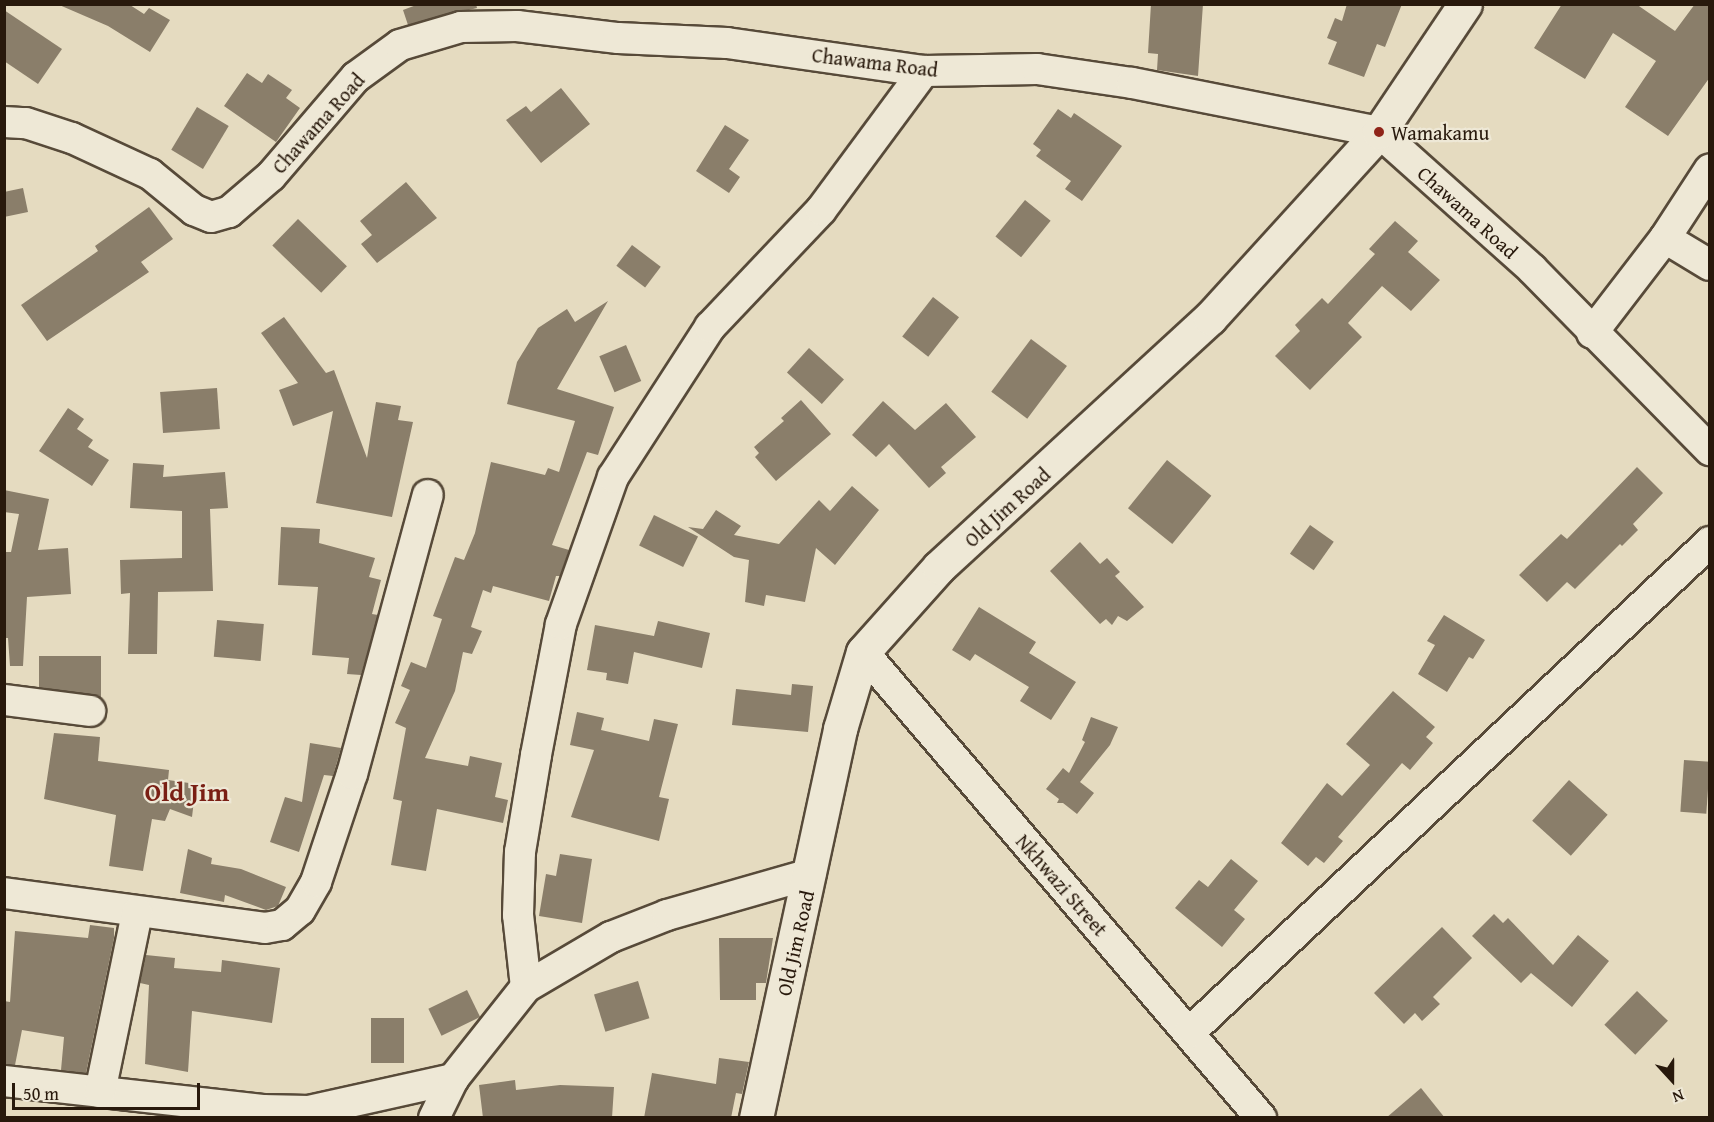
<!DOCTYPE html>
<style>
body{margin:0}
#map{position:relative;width:1714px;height:1122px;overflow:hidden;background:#e5dbc0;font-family:"Gentium Book Plus",serif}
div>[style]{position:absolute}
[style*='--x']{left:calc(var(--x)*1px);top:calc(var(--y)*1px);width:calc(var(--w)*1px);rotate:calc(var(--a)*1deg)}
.building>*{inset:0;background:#8a7e6a;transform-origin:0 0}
.roads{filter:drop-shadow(2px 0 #574a39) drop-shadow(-2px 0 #574a39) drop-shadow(0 2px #574a39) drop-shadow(0 -2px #574a39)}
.minor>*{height:30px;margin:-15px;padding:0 15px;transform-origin:15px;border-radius:15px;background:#eee8d6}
.tertiary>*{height:33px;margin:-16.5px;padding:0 16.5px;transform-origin:16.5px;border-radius:16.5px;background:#eee8d6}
.dots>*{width:16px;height:16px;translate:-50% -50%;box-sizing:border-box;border:3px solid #eee8d6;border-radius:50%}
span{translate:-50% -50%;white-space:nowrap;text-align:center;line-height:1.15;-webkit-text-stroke:4.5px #eee8d6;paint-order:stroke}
.street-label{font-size:20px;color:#28190c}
.poi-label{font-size:20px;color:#28190c}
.left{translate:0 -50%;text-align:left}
.district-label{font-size:26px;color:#7a1f14;font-weight:700}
.frame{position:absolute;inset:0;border:6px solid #28190c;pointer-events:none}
.north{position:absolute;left:1642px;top:1050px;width:60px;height:60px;-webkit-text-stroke:4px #eee8d6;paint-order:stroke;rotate:159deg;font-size:16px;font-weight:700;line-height:24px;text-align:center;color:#28190c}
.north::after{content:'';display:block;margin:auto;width:21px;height:27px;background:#28190c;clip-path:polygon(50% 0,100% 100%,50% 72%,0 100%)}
.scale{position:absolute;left:12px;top:1083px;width:188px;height:27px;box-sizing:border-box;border:3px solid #28190c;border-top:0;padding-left:8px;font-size:18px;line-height:21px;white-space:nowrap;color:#28190c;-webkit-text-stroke:4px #eee8d6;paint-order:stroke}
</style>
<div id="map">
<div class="building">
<div style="clip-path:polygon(57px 4px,130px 5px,144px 14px,149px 8px,170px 20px,150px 52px,108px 26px)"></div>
<div style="clip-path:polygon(419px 4px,476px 4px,477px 8px,408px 25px,403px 10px)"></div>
<div style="clip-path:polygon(1151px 4px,1203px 4px,1198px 76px,1157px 70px,1158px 54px,1148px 53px)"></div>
<div style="clip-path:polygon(1347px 4px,1402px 4px,1385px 47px,1377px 44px,1364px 77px,1328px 64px,1337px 42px,1327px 38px,1335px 18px,1342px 21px)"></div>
<div style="clip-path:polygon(1562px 4px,1636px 4px,1675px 31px,1695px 4px,1710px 4px,1710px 77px,1668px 136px,1625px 107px,1656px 61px,1613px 33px,1585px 79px,1534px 48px)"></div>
<div style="clip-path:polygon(4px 10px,62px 49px,38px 84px,4px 61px)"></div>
<div style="clip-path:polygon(247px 73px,262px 83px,268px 74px,292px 90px,286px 98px,300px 108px,276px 142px,224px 106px)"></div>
<div style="clip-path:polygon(561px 88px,590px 124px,541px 163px,506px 120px,526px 106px,531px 112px)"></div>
<div style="left:197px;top:107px;width:37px;height:50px;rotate:31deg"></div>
<div style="clip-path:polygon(1058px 109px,1071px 118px,1074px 113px,1122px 146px,1082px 201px,1065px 189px,1071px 181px,1036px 156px,1041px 150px,1033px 144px)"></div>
<div style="clip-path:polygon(725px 125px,749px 140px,729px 169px,740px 177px,729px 193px,696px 171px)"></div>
<div style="clip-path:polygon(406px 182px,437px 218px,377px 263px,361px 244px,372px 235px,360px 221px)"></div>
<div style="clip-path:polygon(23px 188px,28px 212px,4px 217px,4px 192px)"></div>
<div style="left:1025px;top:200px;width:33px;height:47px;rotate:39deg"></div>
<div style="clip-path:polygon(149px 207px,173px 239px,141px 262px,149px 272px,47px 341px,21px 305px,98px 251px,95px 246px)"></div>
<div style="left:298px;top:219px;width:68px;height:37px;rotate:44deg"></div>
<div style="clip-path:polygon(1395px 221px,1418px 241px,1408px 252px,1440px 280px,1411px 311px,1382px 286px,1348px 323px,1362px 337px,1310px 390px,1275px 356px,1300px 331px,1295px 325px,1322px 298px,1328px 304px,1375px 254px,1369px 249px)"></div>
<div style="left:632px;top:245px;width:36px;height:26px;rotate:37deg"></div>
<div style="left:933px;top:297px;width:33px;height:50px;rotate:38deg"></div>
<div style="clip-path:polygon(608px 301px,557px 389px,614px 407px,598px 455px,587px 452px,552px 545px,569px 550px,560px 576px,556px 576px,549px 601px,493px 586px,491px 593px,483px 590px,471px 627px,482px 631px,472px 654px,463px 652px,455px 691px,425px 758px,468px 766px,470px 756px,502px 763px,495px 797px,508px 800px,503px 823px,437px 809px,426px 871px,391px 865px,402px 801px,393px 799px,406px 728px,395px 723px,410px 690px,401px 686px,411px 662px,426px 668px,442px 619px,433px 616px,455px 557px,464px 560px,475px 533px,491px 462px,545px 475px,548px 468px,559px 472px,575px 421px,507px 404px,517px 362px,538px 328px,567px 309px,575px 322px)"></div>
<div style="clip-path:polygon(284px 317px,326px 373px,334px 370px,367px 458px,376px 402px,401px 406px,398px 420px,413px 422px,392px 517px,316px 503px,333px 411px,293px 426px,279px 390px,298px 383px,261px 333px)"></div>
<div style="left:1031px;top:339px;width:45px;height:66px;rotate:37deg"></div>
<div style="left:626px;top:345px;width:39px;height:29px;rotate:67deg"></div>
<div style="left:809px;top:348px;width:47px;height:33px;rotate:42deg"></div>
<div style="left:217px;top:388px;width:41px;height:57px;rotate:86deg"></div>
<div style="clip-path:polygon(801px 400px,831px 434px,776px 481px,755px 457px,759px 453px,754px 447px,784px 421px,781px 418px)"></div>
<div style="clip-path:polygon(883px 401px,915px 430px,946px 403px,976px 437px,941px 467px,946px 473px,929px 488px,889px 444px,876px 457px,852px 435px)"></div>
<div style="clip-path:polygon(68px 408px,84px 419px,77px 429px,93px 440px,88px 447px,109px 460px,92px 486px,39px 451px)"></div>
<div style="left:1167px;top:460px;width:57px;height:62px;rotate:39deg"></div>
<div style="clip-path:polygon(133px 463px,164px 465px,163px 477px,225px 472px,228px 508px,210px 509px,213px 591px,158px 592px,157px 654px,128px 654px,130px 593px,121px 594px,120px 560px,182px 558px,182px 511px,130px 508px)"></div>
<div style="clip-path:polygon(1637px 467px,1663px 493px,1633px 524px,1638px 530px,1622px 546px,1620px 544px,1575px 589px,1567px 582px,1547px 602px,1519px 575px,1561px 534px,1567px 539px)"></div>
<div style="clip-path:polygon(852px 486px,879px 510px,835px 565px,816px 548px,805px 602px,766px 595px,764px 606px,745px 602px,749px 560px,734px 557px,688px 527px,703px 529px,716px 510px,741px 526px,734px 535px,779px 544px,819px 500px,830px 511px)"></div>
<div style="clip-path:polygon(4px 490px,49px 499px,38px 550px,68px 548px,71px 594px,27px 597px,23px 666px,10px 666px,8px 638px,4px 638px,4px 552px,11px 552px,19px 514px,4px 512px)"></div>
<div style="left:654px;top:515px;width:49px;height:34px;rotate:26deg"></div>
<div style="left:1310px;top:525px;width:29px;height:35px;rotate:35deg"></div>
<div style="clip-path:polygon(281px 527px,320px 529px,319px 543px,375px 558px,369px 577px,381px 580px,372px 614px,378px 615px,361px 675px,347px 674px,349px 658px,312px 655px,318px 587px,278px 585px)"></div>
<div style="clip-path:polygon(1080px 542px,1100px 564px,1107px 558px,1120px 572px,1115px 576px,1144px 607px,1127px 621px,1118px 616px,1112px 625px,1106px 619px,1100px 624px,1050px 571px)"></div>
<div style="clip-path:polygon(979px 607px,1036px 642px,1029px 653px,1076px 682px,1051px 720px,1020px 701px,1029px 687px,975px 654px,970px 661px,952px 650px)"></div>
<div style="clip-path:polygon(1444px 615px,1485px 640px,1473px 659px,1469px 657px,1447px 692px,1418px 674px,1435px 645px,1427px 641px)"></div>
<div style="left:217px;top:620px;width:47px;height:37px;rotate:5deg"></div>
<div style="clip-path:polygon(658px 621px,710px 633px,702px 668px,634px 652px,628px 684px,606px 680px,607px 673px,587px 670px,595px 625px,654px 636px)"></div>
<div style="clip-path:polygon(39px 656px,101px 656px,101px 697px,39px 687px)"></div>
<div style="clip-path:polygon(792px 684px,813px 686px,808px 732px,732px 725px,736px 689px,791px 695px)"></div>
<div style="clip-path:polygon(1393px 691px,1435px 727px,1426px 737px,1433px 743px,1410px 770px,1402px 763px,1338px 837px,1343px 841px,1324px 863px,1316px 857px,1308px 866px,1281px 843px,1327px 783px,1342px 796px,1370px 765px,1346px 744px)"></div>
<div style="clip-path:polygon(577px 712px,604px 718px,601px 730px,649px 741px,654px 719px,678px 724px,659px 797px,669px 799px,659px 841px,571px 817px,594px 750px,570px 745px)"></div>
<div style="clip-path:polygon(1091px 717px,1118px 727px,1110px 745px,1080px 782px,1094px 793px,1077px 814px,1063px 803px,1057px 803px,1059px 799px,1046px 789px,1063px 768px,1069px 773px,1085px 742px,1082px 740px)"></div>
<div style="clip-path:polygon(54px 733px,100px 737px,98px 761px,169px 770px,168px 780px,196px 784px,192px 817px,170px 809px,165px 821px,152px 819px,143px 871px,109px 866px,116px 815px,44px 799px)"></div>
<div style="clip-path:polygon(310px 743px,341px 748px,333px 776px,324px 775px,299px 852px,270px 842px,285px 797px,302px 802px)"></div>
<div style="left:1684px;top:760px;width:26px;height:52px;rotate:4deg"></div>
<div style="left:1569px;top:780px;width:52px;height:55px;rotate:42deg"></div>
<div style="clip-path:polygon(188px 849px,212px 858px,211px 864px,241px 869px,286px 887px,278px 906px,266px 910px,225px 895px,224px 902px,180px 893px)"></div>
<div style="clip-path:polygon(560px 854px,592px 859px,582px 923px,539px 916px,546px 874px,556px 876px)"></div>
<div style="clip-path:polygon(1231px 859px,1258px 881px,1234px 910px,1245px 919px,1222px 947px,1175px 908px,1199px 880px,1208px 887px)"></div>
<div style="clip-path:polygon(1494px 914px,1503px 923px,1508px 918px,1553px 965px,1578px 935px,1609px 961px,1572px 1007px,1531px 973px,1521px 983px,1472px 936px)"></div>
<div style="clip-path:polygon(90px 925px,114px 928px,114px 938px,86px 1073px,61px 1070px,64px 1037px,22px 1030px,15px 1065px,4px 1064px,4px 1001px,10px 1002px,15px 931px,88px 938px)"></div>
<div style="clip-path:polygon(1442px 927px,1472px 958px,1433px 997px,1440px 1004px,1422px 1021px,1415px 1013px,1404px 1024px,1374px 993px)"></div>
<div style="clip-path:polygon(719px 938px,773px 938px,766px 983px,756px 983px,756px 1000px,720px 1000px)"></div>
<div style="clip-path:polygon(146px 955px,175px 958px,174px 968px,221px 972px,222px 960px,280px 968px,272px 1023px,192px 1011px,188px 1072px,145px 1064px,149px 985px,140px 983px)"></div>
<div style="left:638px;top:981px;width:39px;height:46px;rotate:73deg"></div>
<div style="left:467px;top:990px;width:30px;height:43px;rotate:64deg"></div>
<div style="left:1637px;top:991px;width:43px;height:47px;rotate:44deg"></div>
<div style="left:371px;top:1018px;width:33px;height:45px"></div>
<div style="clip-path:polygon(719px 1058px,749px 1062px,742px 1094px,736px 1093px,731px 1118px,644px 1118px,652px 1073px,716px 1084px)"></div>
<div style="clip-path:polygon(515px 1080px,516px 1090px,560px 1085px,614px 1087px,612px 1118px,483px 1118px,479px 1085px)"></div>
<div style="clip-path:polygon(1421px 1088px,1445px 1118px,1386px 1118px)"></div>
</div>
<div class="roads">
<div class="minor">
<div style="--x:4;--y:122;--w:22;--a:3"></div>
<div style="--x:26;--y:123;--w:48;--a:18.1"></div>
<div style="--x:72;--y:138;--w:86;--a:24.8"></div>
<div style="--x:150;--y:174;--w:57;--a:39.3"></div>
<div style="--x:194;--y:210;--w:18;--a:22"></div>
<div style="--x:211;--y:217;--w:19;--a:-16"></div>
<div style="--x:229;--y:212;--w:55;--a:-40.6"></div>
<div style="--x:271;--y:176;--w:130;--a:-49.4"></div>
<div style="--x:356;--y:77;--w:54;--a:-36"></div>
<div style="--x:400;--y:45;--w:64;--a:-16.4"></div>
<div style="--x:461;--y:27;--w:56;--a:-1"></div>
<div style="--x:517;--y:26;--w:102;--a:6.8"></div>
<div style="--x:618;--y:38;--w:109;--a:2.6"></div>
<div style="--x:727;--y:43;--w:199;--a:8.1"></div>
<div style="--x:924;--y:71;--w:113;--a:-1"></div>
<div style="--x:1037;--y:69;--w:96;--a:8.4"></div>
<div style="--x:1132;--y:83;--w:252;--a:11.2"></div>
<div style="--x:1379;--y:132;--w:205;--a:41.8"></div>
<div style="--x:1532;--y:269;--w:254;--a:45.5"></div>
<div style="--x:1665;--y:238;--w:52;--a:31"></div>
<div style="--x:1592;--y:333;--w:120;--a:-52.5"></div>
<div style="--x:1665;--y:238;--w:82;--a:-56.9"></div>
<div style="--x:863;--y:652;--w:613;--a:49.5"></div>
<div style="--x:4;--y:700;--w:87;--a:7.3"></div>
<div style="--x:4;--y:893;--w:263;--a:7.6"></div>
<div style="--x:265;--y:928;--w:17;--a:-10"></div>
<div style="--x:282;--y:925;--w:23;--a:-40"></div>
<div style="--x:300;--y:910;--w:32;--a:-60"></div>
<div style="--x:316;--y:882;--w:114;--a:-71.6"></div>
<div style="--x:352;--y:774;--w:289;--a:-74.8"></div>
<div style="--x:526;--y:987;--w:72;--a:-96.3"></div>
<div style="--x:518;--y:915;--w:63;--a:-88.2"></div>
<div style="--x:520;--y:852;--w:98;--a:-80.6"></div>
<div style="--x:536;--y:755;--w:133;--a:-79.2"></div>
<div style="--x:561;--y:624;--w:156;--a:-70.5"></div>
<div style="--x:613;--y:477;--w:179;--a:-57.1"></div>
<div style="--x:710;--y:327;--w:161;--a:-46.5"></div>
<div style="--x:821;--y:210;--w:173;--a:-53.5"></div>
<div style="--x:1189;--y:1033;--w:716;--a:-43.3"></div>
<div style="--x:4;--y:1081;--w:260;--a:6.4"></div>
<div style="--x:262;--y:1110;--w:47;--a:1.2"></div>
<div style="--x:309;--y:1111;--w:148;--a:-12.5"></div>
<div style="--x:100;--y:1092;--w:183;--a:-78.3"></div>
<div style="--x:434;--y:1118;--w:43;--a:-64"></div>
<div style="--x:453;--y:1079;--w:117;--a:-51.6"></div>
<div style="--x:526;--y:987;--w:99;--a:-30.5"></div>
<div style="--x:611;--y:937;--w:60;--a:-21.4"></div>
<div style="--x:667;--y:915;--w:149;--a:-16"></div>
</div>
<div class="tertiary">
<div style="--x:756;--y:1118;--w:398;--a:-77.8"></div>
<div style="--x:840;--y:729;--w:80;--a:-73.4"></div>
<div style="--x:863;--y:652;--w:114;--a:-48.2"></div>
<div style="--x:939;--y:567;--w:368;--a:-42.6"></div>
<div style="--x:1210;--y:318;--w:251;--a:-47.7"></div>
<div style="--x:1379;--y:132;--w:154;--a:-56.1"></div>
</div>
</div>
<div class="dots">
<div style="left:1379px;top:132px;background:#8f2418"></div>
</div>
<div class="street-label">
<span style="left:875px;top:62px;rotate:7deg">Chawama Road</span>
<span style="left:318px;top:123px;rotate:-48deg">Chawama Road</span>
<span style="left:1468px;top:212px;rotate:42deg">Chawama Road</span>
<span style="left:1007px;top:507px;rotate:-42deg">Old Jim Road</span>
<span style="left:1062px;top:885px;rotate:49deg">Nkhwazi Street</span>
<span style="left:795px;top:943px;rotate:-77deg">Old Jim Road</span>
</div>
<div class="poi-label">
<span class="left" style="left:1391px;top:132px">Wamakamu</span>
</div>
<div class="district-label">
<span style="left:187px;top:792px">Old Jim</span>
</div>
<div class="frame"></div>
<div class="north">N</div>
<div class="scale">50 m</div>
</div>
